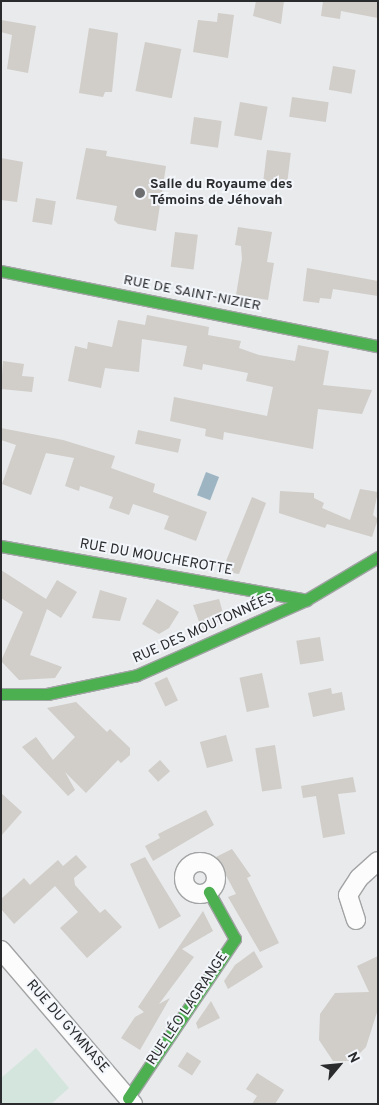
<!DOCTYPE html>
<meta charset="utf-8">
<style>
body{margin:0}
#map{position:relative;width:379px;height:1105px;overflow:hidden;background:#e8eaec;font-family:Overpass,sans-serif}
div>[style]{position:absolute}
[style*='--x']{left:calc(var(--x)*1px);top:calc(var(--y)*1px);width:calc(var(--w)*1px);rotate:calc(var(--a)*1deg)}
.green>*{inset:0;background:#d4e5dd}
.water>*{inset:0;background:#9db5c3;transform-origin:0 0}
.building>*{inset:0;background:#d1cdc9;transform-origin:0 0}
.roads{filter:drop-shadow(1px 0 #a2a3a4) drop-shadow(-1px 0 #a2a3a4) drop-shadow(0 1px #a2a3a4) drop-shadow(0 -1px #a2a3a4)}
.street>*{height:18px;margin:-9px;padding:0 9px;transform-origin:9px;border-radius:9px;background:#fcfcfc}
.street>.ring{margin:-9px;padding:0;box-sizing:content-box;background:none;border:18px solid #fcfcfc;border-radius:50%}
.fast>*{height:11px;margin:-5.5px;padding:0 5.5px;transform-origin:5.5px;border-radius:5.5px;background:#4caf50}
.dots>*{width:14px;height:14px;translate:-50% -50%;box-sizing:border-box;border:2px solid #f3f6fb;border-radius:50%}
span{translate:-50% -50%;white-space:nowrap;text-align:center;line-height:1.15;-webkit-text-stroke:4px #f3f6fb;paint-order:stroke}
.poi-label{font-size:14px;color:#2a2b2d;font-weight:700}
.left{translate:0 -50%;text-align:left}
.street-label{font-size:14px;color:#2a2b2d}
.frame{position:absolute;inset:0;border:2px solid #2a2b2d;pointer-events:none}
.north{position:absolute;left:314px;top:1040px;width:50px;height:50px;-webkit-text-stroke:4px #f3f6fb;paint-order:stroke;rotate:62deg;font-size:14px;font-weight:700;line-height:20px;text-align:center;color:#2a2b2d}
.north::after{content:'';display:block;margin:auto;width:18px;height:22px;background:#2a2b2d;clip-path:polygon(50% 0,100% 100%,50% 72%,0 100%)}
</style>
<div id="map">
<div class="green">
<div style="clip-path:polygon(36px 1048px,69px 1088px,51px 1104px,1px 1104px,1px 1078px)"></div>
</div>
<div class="water">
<div style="left:206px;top:472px;width:14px;height:25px;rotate:21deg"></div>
</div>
<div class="building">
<div style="clip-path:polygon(256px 1px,284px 1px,281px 24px,253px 16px)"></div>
<div style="clip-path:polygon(323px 1px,378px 1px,378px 18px,341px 11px,340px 19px,321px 16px)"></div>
<div style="clip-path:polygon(218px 13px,234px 15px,228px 58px,193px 52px,198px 20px,217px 22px)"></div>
<div style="clip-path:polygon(1px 20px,36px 26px,28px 73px,7px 69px,12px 35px,1px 32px)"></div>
<div style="clip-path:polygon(89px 28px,118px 33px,112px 92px,105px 92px,103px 97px,79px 93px)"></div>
<div style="left:145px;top:42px;width:37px;height:50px;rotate:11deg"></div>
<div style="left:333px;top:66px;width:23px;height:24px;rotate:10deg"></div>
<div style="left:292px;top:97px;width:37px;height:20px;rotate:8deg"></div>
<div style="left:240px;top:102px;width:28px;height:34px;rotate:10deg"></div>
<div style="left:194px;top:117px;width:28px;height:27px;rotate:8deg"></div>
<div style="clip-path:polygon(86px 148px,107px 151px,106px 156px,166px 166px,156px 231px,118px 224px,114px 220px,117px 206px,76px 199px)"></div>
<div style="left:267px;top:150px;width:24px;height:31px;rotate:7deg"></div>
<div style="clip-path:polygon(1px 158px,23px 162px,17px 202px,1px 200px)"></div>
<div style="left:36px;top:198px;width:20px;height:24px;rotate:9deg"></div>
<div style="clip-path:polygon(238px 227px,272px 232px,267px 262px,274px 263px,268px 300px,236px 295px,242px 259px,241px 246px,235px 245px)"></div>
<div style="left:175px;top:232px;width:23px;height:35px;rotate:7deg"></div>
<div style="clip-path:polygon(307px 268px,378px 281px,378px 296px,333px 289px,331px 299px,320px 298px,319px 303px,303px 301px)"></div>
<div style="clip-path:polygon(147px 315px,209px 327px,208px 335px,241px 341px,239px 348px,259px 355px,295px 361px,298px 345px,329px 351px,323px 385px,372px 390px,362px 414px,318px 409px,313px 449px,224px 432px,223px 440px,205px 436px,206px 429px,170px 421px,174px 397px,267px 416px,273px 387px,246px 381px,248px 373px,203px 364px,202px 370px,183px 366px,187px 346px,142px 339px,139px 372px,105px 368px,101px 388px,68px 381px,75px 346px,87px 349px,88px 342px,112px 347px,118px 320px,145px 325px)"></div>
<div style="clip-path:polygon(3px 361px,24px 364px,22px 376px,34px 377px,32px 392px,1px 389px)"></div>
<div style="clip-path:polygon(1px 428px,63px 440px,115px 456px,111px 468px,155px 484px,153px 492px,207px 512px,196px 541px,164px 529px,169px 516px,133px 504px,129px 515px,109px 508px,113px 497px,80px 486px,79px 491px,65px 486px,74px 458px,46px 453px,31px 495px,2px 484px,16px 445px,1px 440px)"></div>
<div style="left:138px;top:430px;width:44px;height:14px;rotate:12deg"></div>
<div style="clip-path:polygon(360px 489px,378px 492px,373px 515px,378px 519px,372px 537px,327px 524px,325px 528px,279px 513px,280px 491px,314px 493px,314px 498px,324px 503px,322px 508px,350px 520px)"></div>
<div style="clip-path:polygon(252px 497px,266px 503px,239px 574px,222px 571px)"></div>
<div style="clip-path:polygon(1px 570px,46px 599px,57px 580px,77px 592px,61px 618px,47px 609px,30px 655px,62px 667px,55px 678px,19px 680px,1px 661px,23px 612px,1px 598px)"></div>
<div style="clip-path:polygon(100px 590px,127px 598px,120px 621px,92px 618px)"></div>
<div style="clip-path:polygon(157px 599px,179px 612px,169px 628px,159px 634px,142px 624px)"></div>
<div style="clip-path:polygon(219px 599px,225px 620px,202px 630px,193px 605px)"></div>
<div style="left:320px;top:637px;width:24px;height:24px;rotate:81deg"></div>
<div style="left:262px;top:673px;width:35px;height:23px;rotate:78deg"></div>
<div style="left:167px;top:677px;width:26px;height:14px;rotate:65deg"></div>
<div style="clip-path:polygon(331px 688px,332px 694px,342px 692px,345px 710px,313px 717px,308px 693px)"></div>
<div style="clip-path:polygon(76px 702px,107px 732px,110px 729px,130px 748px,130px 755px,121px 763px,118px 760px,86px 793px,65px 772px,75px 790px,68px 796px,22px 747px,36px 737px,53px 760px,75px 737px,47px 708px)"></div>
<div style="left:226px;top:735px;width:27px;height:27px;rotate:75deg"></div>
<div style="left:275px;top:745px;width:44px;height:20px;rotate:81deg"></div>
<div style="left:160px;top:760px;width:15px;height:16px;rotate:48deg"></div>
<div style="clip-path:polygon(353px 777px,356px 792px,338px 794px,345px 834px,323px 838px,316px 796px,303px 798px,301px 786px)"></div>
<div style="clip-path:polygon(1px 793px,22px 812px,1px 836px)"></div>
<div style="clip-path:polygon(206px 810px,214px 825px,153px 861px,145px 846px,160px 838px,158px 834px)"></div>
<div style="clip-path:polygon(232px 849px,251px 876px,247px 878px,279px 943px,260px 952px,228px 897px,236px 894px,216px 857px)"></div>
<div style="clip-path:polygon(76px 855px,87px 867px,74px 878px,75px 885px,100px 913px,105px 909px,122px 927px,87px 958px,60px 928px,78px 912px,55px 886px,14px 924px,1px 909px,1px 899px,24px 878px,30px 885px,58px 860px,63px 866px)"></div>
<div style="clip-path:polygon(145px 857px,181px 916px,159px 929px,130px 864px)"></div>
<div style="clip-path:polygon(203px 911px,213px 931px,182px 949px,194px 957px,159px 1004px,170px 998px,140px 1050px,121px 1038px,135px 1017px,144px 1012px,138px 1007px)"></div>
<div style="clip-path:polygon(254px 951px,263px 967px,228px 989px,224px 981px,235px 965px)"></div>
<div style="clip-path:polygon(378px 956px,378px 1009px,366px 1047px,352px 1061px,333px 1061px,319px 1040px,320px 1014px,335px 993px,369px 992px,357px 966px)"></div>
<div style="clip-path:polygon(211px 1001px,220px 1018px,198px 1029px,196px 1023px)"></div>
<div style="left:187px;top:1052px;width:17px;height:17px;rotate:33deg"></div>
<div style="clip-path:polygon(257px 1073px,284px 1090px,275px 1104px,252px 1104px,257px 1096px,246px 1089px)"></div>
</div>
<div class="roads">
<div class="street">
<div class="ring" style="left:184px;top:862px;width:14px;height:14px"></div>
<div style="--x:356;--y:920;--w:26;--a:-108"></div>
<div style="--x:348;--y:895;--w:20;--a:-57"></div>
<div style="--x:359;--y:878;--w:25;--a:-42"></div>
<div style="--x:1;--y:950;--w:203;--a:49.4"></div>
</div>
<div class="fast">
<div style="--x:1;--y:271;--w:384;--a:11.3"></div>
<div style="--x:1;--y:546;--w:310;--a:10"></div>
<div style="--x:1;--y:694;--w:46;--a:0"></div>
<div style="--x:47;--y:694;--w:92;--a:-11.9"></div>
<div style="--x:137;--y:675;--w:185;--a:-23.9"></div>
<div style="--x:306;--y:600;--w:84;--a:-30.8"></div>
<div style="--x:128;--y:1098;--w:192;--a:-56.1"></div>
<div style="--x:235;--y:939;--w:54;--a:-119"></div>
</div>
</div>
<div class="dots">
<div style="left:140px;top:193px;background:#6c6e70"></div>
</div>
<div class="poi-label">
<span class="left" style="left:150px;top:193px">Salle du Royaume des<br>Témoins de Jéhovah</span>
</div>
<div class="street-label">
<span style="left:192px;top:294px;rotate:11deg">RUE DE SAINT-NIZIER</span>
<span style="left:156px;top:558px;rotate:10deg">RUE DU MOUCHEROTTE</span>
<span style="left:204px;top:629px;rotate:-24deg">RUE DES MOUTONNÉES</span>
<span style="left:188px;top:1009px;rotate:-56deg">RUE LÉO LAGRANGE</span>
<span style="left:67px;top:1027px;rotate:49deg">RUE DU GYMNASE</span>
</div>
<div class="frame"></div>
<div class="north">N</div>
</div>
